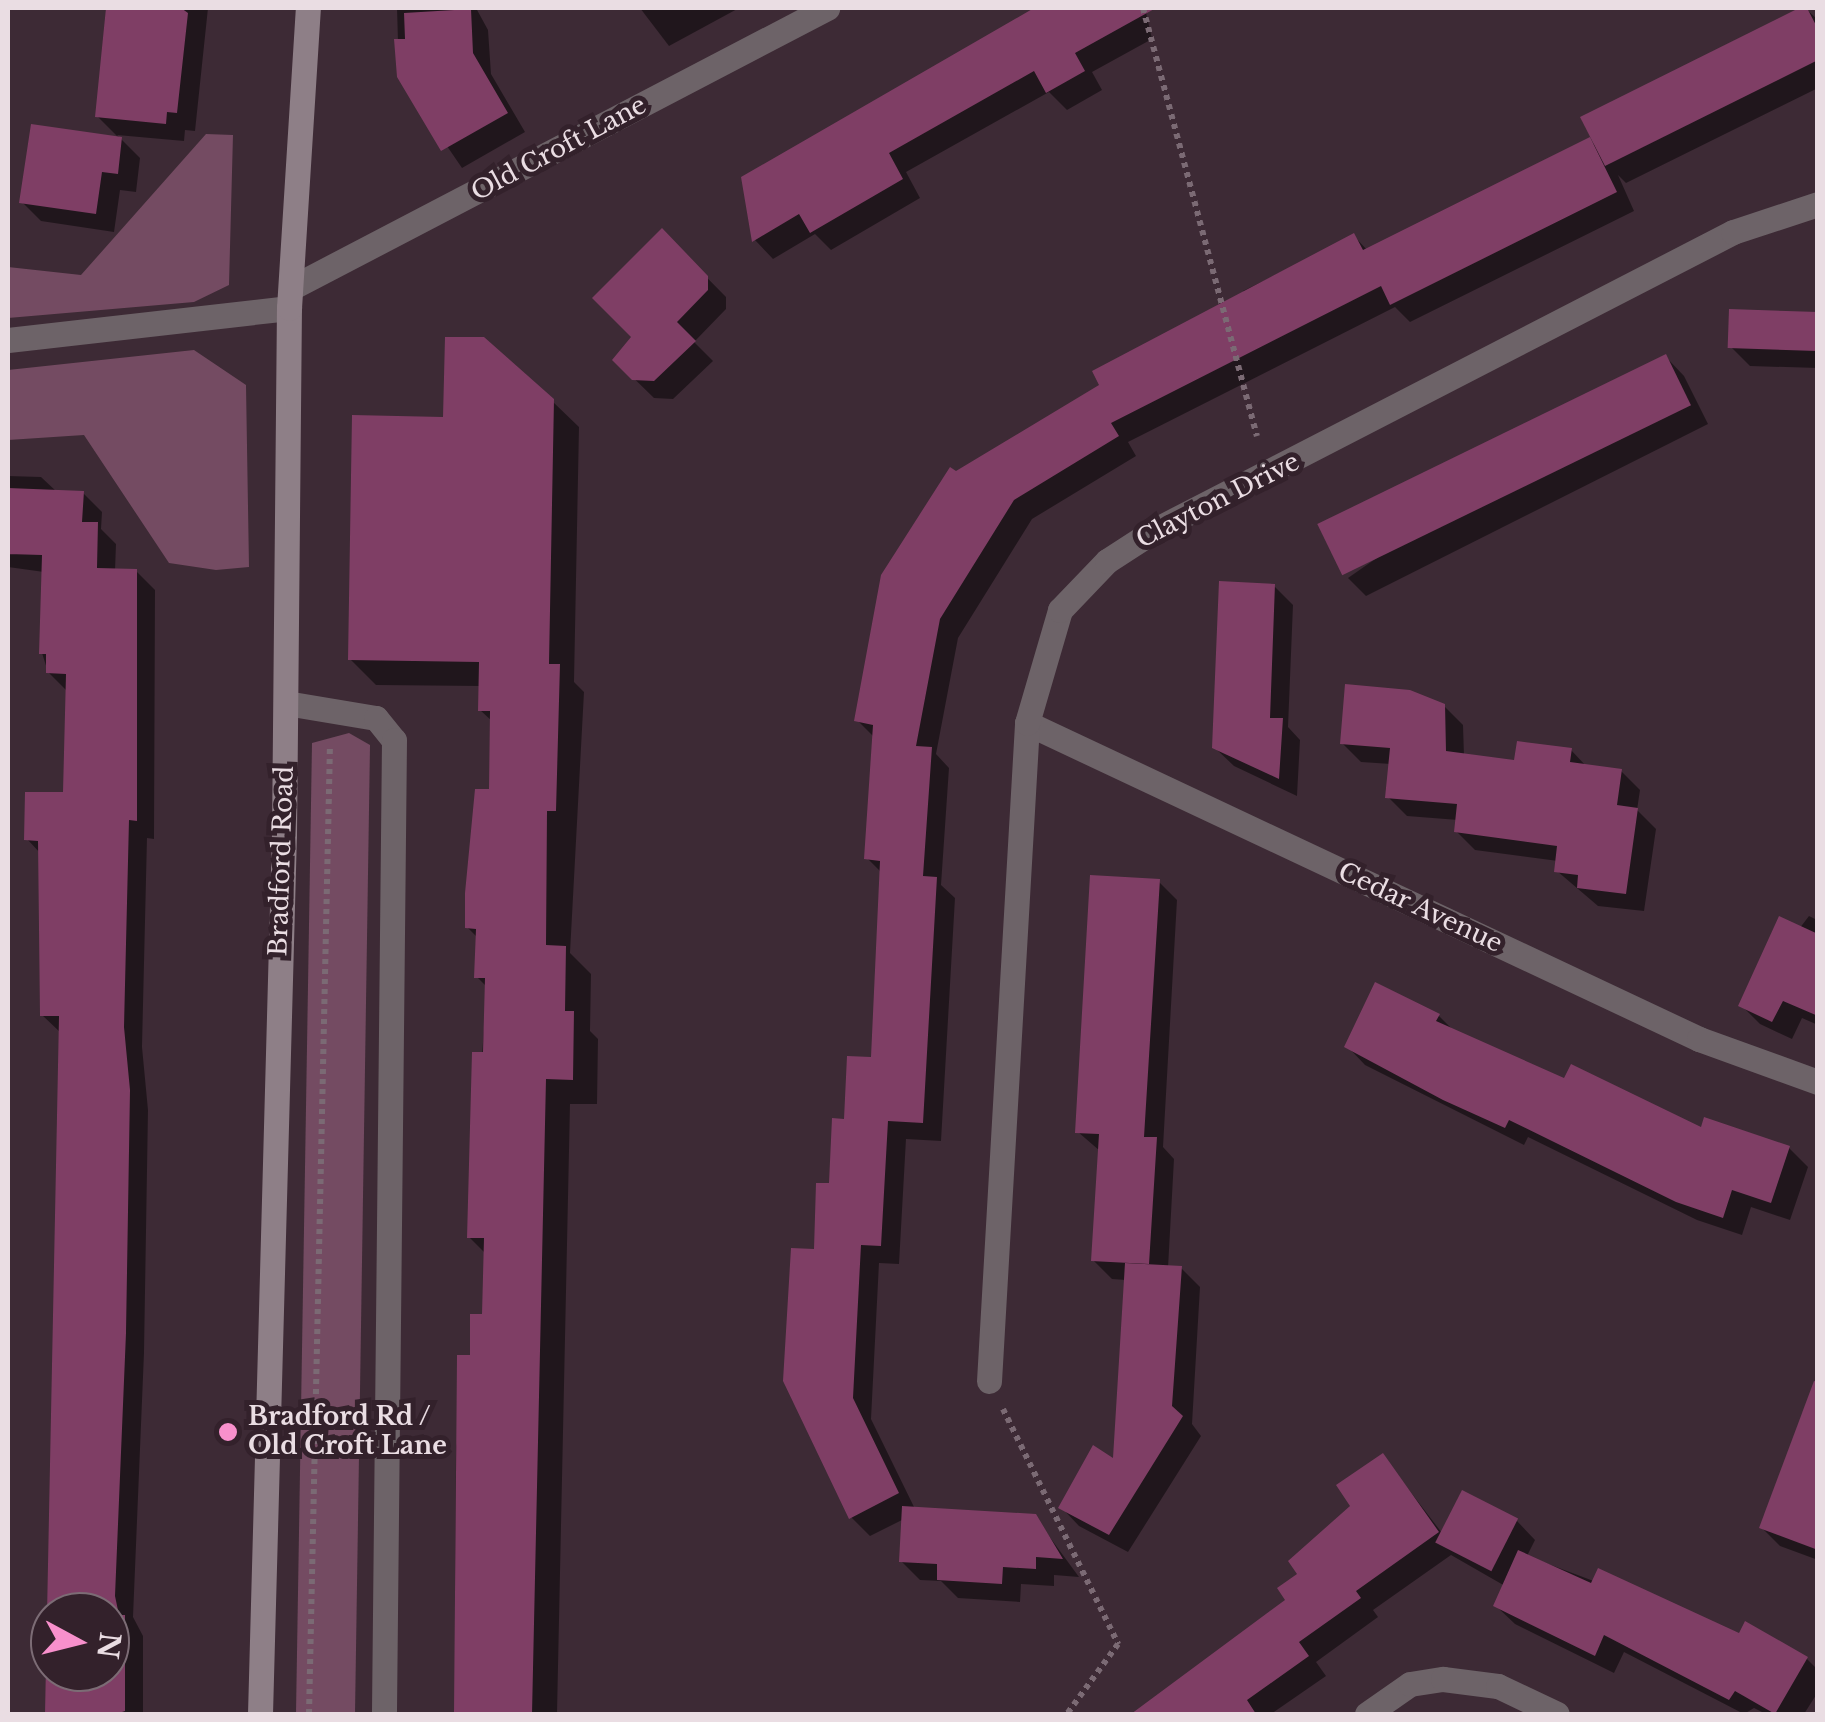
<!DOCTYPE html>
<style>
body{margin:0}
#map{position:relative;width:1825px;height:1722px;overflow:hidden;background:#3d2a35;font-family:"Libre Baskerville",serif}
div>[style]{position:absolute}
[style*='--x']{left:calc(var(--x)*1px);top:calc(var(--y)*1px);width:calc(var(--w)*1px);rotate:calc(var(--a)*1deg)}
.green>*{inset:0;background:#744b62}
.shadow>*{inset:0;background:#0007}
.building>*{inset:0;background:#7f3e65;transform-origin:0 0}
.path>*{height:6px;margin-top:-3px;transform-origin:0;background:repeating-linear-gradient(90deg,#7b6a74 0 5px,transparent 0 10px)}
.minor>*{height:25px;margin:-12.5px;padding:0 12.5px;transform-origin:12.5px;border-radius:12.5px;background:#6d6368}
.secondary>*{height:25px;margin:-12.5px;padding:0 12.5px;transform-origin:12.5px;border-radius:12.5px;background:#8e7f87}
.dots>*{width:28px;height:28px;translate:-50% -50%;box-sizing:border-box;border:5px solid #33212b;border-radius:50%}
span{translate:-50% -50%;white-space:nowrap;text-align:center;line-height:1.15;-webkit-text-stroke:10px #33212b;paint-order:stroke}
.street-label{font-size:25px;color:#eadde3}
.poi-label{font-size:25px;color:#eadde3;font-weight:700}
.left{translate:0 -50%;text-align:left}
.frame{position:absolute;inset:0;border:10px solid #eadde3;pointer-events:none}
.north{position:absolute;left:30px;top:1592px;width:100px;height:100px;box-sizing:border-box;background:#33212b;border:2px solid #7c6c75;border-radius:50%;rotate:97deg;font-size:28px;font-weight:700;line-height:40px;text-align:center;color:#eadde3}
.north::after{content:'';display:block;margin:auto;width:35px;height:45px;background:#f890cc;clip-path:polygon(50% 0,100% 100%,50% 72%,0 100%)}
</style>
<div id="map">
<div class="green">
<div style="clip-path:polygon(206px 134px,233px 135px,229px 285px,194px 302px,8px 318px,8px 267px,81px 275px)"></div>
<div style="clip-path:polygon(194px 350px,246px 385px,249px 567px,216px 570px,169px 563px,84px 435px,8px 440px,8px 370px)"></div>
<div style="clip-path:polygon(349px 733px,370px 745px,355px 1714px,296px 1714px,312px 743px)"></div>
</div>
<div class="shadow">
<div style="clip-path:polygon(108px 8px,208px 8px,195px 131px,185px 130px,184px 141px,117px 135px,140px 158px,136px 192px,120px 190px,114px 232px,41px 221px,22px 202px,120px 139px,97px 116px)"></div>
<div style="clip-path:polygon(397px 8px,476px 8px,488px 30px,491px 74px,525px 132px,462px 168px,399px 76px)"></div>
<div style="clip-path:polygon(640px 8px,739px 8px,669px 46px)"></div>
<div style="clip-path:polygon(1041px 8px,1145px 8px,1152px 39px,1092px 72px,1102px 90px,1067px 110px,1049px 92px,906px 172px,920px 198px,831px 250px,815px 234px,773px 259px,755px 240px,744px 179px)"></div>
<div style="clip-path:polygon(1805px 8px,1818px 20px,1818px 88px,1626px 183px,1618px 175px,1634px 211px,1410px 322px,1395px 307px,1128px 442px,1136px 456px,1032px 519px,958px 638px,936px 754px,949px 768px,941px 885px,955px 898px,941px 1141px,906px 1139px,899px 1264px,879px 1263px,871px 1419px,915px 1509px,1035px 1517px,1079px 1577px,1054px 1575px,1054px 1586px,1021px 1584px,1020px 1602px,958px 1598px,941px 1581px,920px 1580px,901px 1561px,904px 1519px,870px 1536px,851px 1517px,831px 1186px,847px 1122px,874px 1060px,882px 873px,867px 858px,875px 738px,857px 720px,956px 474px,1246px 297px,1243px 291px,1354px 236px,1368px 251px,1590px 140px,1598px 148px,1584px 118px)"></div>
<div style="clip-path:polygon(662px 232px,726px 297px,726px 309px,694px 342px,713px 361px,673px 399px,654px 398px,615px 360px,635px 337px)"></div>
<div style="clip-path:polygon(1818px 315px,1818px 368px,1750px 366px,1731px 347px)"></div>
<div style="clip-path:polygon(1666px 357px,1684px 376px,1708px 424px,1366px 596px,1348px 578px)"></div>
<div style="clip-path:polygon(552px 401px,579px 427px,574px 682px,584px 692px,570px 953px,591px 974px,590px 1031px,598px 1039px,597px 1104px,570px 1104px,557px 1714px,455px 1714px,456px 1447px,484px 1317px,486px 1254px,469px 1237px,487px 987px,477px 977px,478px 938px,467px 927px,491px 792px,493px 722px,480px 710px,481px 686px,376px 685px,350px 659px,446px 419px)"></div>
<div style="clip-path:polygon(evenodd,8px 476px,41px 477px,57px 492px,83px 493px,102px 512px,101px 529px,116px 544px,115px 571px,136px 571px,155px 590px,154px 839px,147px 838px,142px 1047px,148px 1110px,144px 1353px,133px 1617px,143px 1636px,143px 1714px,47px 1714px,61px 1033px,42px 1015px,41px 854px,27px 839px,65px 794px,68px 692px,48px 672px,42px 653px,44px 572px,8px 567px,8px 476px,50px 1612px,110px 1612px,110px 1672px,50px 1672px,50px 1612px)"></div>
<div style="clip-path:polygon(1274px 586px,1293px 605px,1288px 727px,1300px 740px,1297px 796px,1234px 766px,1214px 747px)"></div>
<div style="clip-path:polygon(1444px 706px,1463px 725px,1464px 756px,1516px 763px,1571px 750px,1587px 767px,1621px 771px,1640px 790px,1637px 810px,1656px 829px,1644px 911px,1598px 906px,1557px 871px,1558px 861px,1475px 850px,1456px 831px,1458px 820px,1407px 816px,1388px 797px,1391px 764px,1361px 762px,1342px 743px)"></div>
<div style="clip-path:polygon(1158px 881px,1177px 900px,1163px 1147px,1174px 1159px,1168px 1268px,1181px 1268px,1200px 1287px,1192px 1424px,1201px 1436px,1128px 1552px,1079px 1526px,1061px 1507px,1115px 1462px,1126px 1280px,1112px 1279px,1093px 1260px,1100px 1151px,1078px 1132px)"></div>
<div style="clip-path:polygon(1809px 916px,1817px 920px,1818px 1025px,1802px 1018px,1792px 1039px,1760px 1024px,1741px 1005px)"></div>
<div style="clip-path:polygon(1439px 1016px,1455px 1032px,1565px 1082px,1703px 1130px,1789px 1148px,1808px 1167px,1790px 1220px,1751px 1207px,1742px 1235px,1697px 1220px,1528px 1137px,1524px 1145px,1365px 1065px,1347px 1046px)"></div>
<div style="clip-path:polygon(1818px 1390px,1818px 1560px,1780px 1546px,1761px 1527px)"></div>
<div style="clip-path:polygon(1383px 1456px,1442px 1533px,1517px 1521px,1535px 1540px,1527px 1556px,1740px 1636px,1746px 1625px,1807px 1659px,1818px 1670px,1818px 1692px,1804px 1714px,1766px 1714px,1754px 1708px,1744px 1714px,1624px 1652px,1614px 1673px,1515px 1624px,1496px 1606px,1505px 1586px,1451px 1555px,1373px 1610px,1378px 1617px,1316px 1662px,1326px 1676px,1271px 1714px,1178px 1714px,1165px 1694px,1289px 1600px)"></div>
</div>
<div class="building">
<div style="clip-path:polygon(106px 8px,181px 8px,188px 13px,177px 113px,167px 112px,166px 124px,95px 117px)"></div>
<div style="clip-path:polygon(1034px 8px,1156px 8px,1075px 53px,1085px 71px,1046px 93px,1034px 71px,889px 153px,903px 179px,810px 233px,799px 214px,752px 242px,741px 177px)"></div>
<div style="clip-path:polygon(1799px 8px,1807px 8px,1818px 29px,1818px 60px,1605px 166px,1580px 117px)"></div>
<div style="clip-path:polygon(471px 9px,473px 53px,508px 113px,441px 151px,397px 77px,394px 39px,405px 39px,404px 13px)"></div>
<div style="clip-path:polygon(31px 124px,122px 137px,118px 174px,102px 172px,96px 214px,19px 203px)"></div>
<div style="clip-path:polygon(1590px 137px,1617px 192px,1390px 305px,1381px 286px,1111px 423px,1119px 436px,1014px 500px,940px 619px,916px 746px,932px 747px,923px 876px,937px 877px,923px 1123px,888px 1121px,881px 1246px,861px 1245px,853px 1398px,899px 1493px,849px 1519px,783px 1381px,791px 1248px,814px 1249px,816px 1183px,829px 1183px,832px 1118px,844px 1119px,847px 1056px,871px 1057px,880px 861px,864px 859px,873px 725px,854px 721px,881px 575px,950px 467px,956px 471px,1099px 385px,1092px 371px,1354px 233px,1363px 250px)"></div>
<div style="clip-path:polygon(662px 228px,708px 276px,708px 290px,677px 322px,696px 341px,654px 381px,632px 380px,612px 360px,631px 337px,592px 298px)"></div>
<div style="left:1729px;top:309px;width:89px;height:39px;rotate:2deg"></div>
<div style="clip-path:polygon(445px 337px,484px 337px,554px 399px,549px 664px,560px 664px,556px 811px,547px 811px,546px 945px,566px 946px,565px 1011px,574px 1011px,573px 1080px,546px 1079px,532px 1714px,454px 1714px,457px 1355px,470px 1355px,470px 1314px,482px 1314px,484px 1238px,467px 1238px,472px 1052px,483px 1052px,485px 978px,474px 978px,476px 929px,465px 928px,465px 893px,475px 789px,489px 789px,490px 711px,478px 711px,479px 662px,348px 660px,352px 415px,443px 417px)"></div>
<div style="left:1666px;top:354px;width:57px;height:388px;rotate:64deg"></div>
<div style="clip-path:polygon(evenodd,8px 488px,84px 491px,82px 522px,98px 522px,97px 568px,137px 569px,137px 821px,129px 820px,124px 1027px,130px 1090px,126px 1333px,115px 1596px,119px 1615px,125px 1615px,125px 1711px,116px 1714px,45px 1714px,59px 1016px,40px 1016px,38px 841px,24px 840px,25px 792px,63px 792px,66px 674px,46px 673px,46px 654px,39px 654px,42px 555px,8px 554px,8px 488px,50px 1612px,110px 1612px,110px 1672px,50px 1672px,50px 1612px)"></div>
<div style="clip-path:polygon(1219px 581px,1275px 584px,1270px 718px,1283px 718px,1279px 779px,1212px 748px)"></div>
<div style="clip-path:polygon(1345px 684px,1410px 690px,1445px 704px,1446px 751px,1514px 760px,1517px 741px,1572px 748px,1570px 762px,1622px 769px,1617px 805px,1638px 808px,1626px 894px,1577px 888px,1578px 875px,1554px 872px,1557px 846px,1454px 832px,1457px 804px,1385px 798px,1390px 748px,1340px 744px)"></div>
<div style="clip-path:polygon(1090px 875px,1160px 879px,1144px 1137px,1157px 1137px,1149px 1264px,1091px 1261px,1099px 1134px,1075px 1133px)"></div>
<div style="clip-path:polygon(1779px 916px,1818px 934px,1818px 1016px,1783px 1001px,1772px 1022px,1738px 1006px)"></div>
<div style="clip-path:polygon(1375px 982px,1440px 1014px,1436px 1021px,1564px 1078px,1571px 1064px,1701px 1127px,1704px 1117px,1790px 1146px,1771px 1203px,1732px 1190px,1723px 1218px,1676px 1202px,1509px 1120px,1505px 1128px,1443px 1100px,1344px 1047px)"></div>
<div style="clip-path:polygon(1125px 1263px,1182px 1266px,1172px 1406px,1183px 1416px,1109px 1535px,1058px 1508px,1093px 1445px,1113px 1458px)"></div>
<div style="clip-path:polygon(1814px 1381px,1818px 1382px,1818px 1550px,1759px 1528px)"></div>
<div style="clip-path:polygon(1383px 1453px,1439px 1532px,1356px 1591px,1361px 1598px,1299px 1642px,1309px 1656px,1247px 1700px,1256px 1714px,1131px 1714px,1285px 1600px,1277px 1588px,1297px 1574px,1288px 1561px,1350px 1506px,1336px 1485px)"></div>
<div style="left:1462px;top:1490px;width:63px;height:59px;rotate:27deg"></div>
<div style="clip-path:polygon(902px 1506px,1036px 1514px,1063px 1559px,1036px 1557px,1036px 1569px,1003px 1567px,1002px 1584px,937px 1580px,937px 1564px,899px 1562px)"></div>
<div style="clip-path:polygon(1518px 1550px,1591px 1583px,1598px 1568px,1739px 1633px,1745px 1621px,1808px 1657px,1775px 1714px,1735px 1691px,1729px 1700px,1604px 1635px,1595px 1656px,1493px 1606px)"></div>
</div>
<div class="path">
<div style="--x:1143;--y:8;--w:443;--a:75.1"></div>
<div style="--x:1003;--y:1409;--w:262;--a:63.9"></div>
<div style="--x:1118;--y:1644;--w:87;--a:126.1"></div>
<div style="--x:309;--y:1714;--w:968;--a:-88.76"></div>
</div>
<div class="minor">
<div style="--x:291;--y:288;--w:605;--a:-27.58"></div>
<div style="--x:8;--y:340;--w:283;--a:-6.5"></div>
<div style="--x:286;--y:703;--w:91;--a:9.5"></div>
<div style="--x:376;--y:718;--w:28;--a:51"></div>
<div style="--x:394;--y:740;--w:974;--a:90.59"></div>
<div style="--x:1027;--y:723;--w:743;--a:25.18"></div>
<div style="--x:1699;--y:1039;--w:127;--a:19.9"></div>
<div style="--x:989;--y:1381;--w:659;--a:-86.69"></div>
<div style="--x:1027;--y:723;--w:118;--a:-73.7"></div>
<div style="--x:1060;--y:610;--w:68;--a:-46.2"></div>
<div style="--x:1107;--y:561;--w:57;--a:-32.9"></div>
<div style="--x:1155;--y:530;--w:650;--a:-27.27"></div>
<div style="--x:1733;--y:232;--w:89;--a:-18.2"></div>
<div style="--x:1367;--y:1714;--w:52;--a:-34.9"></div>
<div style="--x:1410;--y:1684;--w:33;--a:-9"></div>
<div style="--x:1443;--y:1679;--w:55;--a:7.3"></div>
<div style="--x:1498;--y:1686;--w:65;--a:25.4"></div>
</div>
<div class="secondary">
<div style="--x:260;--y:1714;--w:879;--a:-88.44"></div>
<div style="--x:284;--y:835;--w:527;--a:-89.46"></div>
<div style="--x:289;--y:308;--w:301;--a:-86.4"></div>
</div>
<div class="dots">
<div style="left:228px;top:1432px;background:#f890cc"></div>
</div>
<div class="street-label">
<span style="left:559px;top:149px;rotate:-28deg">Old Croft Lane</span>
<span style="left:1218px;top:501px;rotate:-27deg">Clayton Drive</span>
<span style="left:282px;top:861px;rotate:-88deg">Bradford Road</span>
<span style="left:1420px;top:908px;rotate:25deg">Cedar Avenue</span>
</div>
<div class="poi-label">
<span class="left" style="left:248px;top:1432px">Bradford Rd /<br>Old Croft Lane</span>
</div>
<div class="frame"></div>
<div class="north">N</div>
</div>
